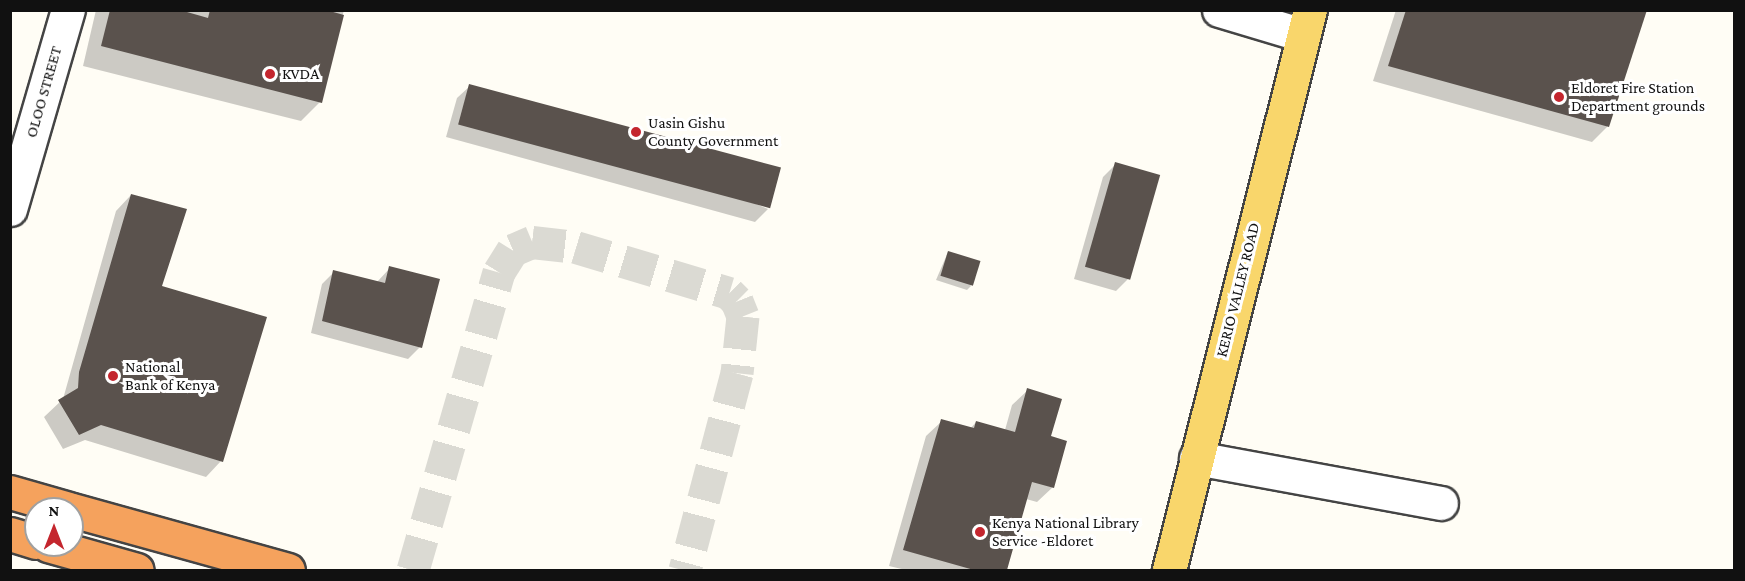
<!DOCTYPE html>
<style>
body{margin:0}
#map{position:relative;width:1745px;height:581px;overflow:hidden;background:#fffdf5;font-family:"Crimson Pro",serif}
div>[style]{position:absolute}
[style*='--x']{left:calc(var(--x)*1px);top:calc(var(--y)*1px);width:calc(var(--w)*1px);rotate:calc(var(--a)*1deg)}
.shadow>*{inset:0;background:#0003}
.building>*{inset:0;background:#5a524d;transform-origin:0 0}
.minor-tunnel>*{height:33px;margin-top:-16.5px;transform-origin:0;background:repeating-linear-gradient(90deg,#dbdad3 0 33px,transparent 0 49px)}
.roads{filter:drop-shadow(2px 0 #444) drop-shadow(-2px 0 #444) drop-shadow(0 2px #444) drop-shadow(0 -2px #444)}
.minor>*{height:33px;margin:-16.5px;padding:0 16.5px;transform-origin:16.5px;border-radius:16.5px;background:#fff}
.major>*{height:33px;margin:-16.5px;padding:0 16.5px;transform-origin:16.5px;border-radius:16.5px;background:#f9d66b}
.highway>*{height:33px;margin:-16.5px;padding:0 16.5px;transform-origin:16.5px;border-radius:16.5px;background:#f5a25d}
.dots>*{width:16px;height:16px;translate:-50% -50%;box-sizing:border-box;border:3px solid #fff;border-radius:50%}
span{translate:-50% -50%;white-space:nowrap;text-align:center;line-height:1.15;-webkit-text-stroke:6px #fff;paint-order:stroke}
.poi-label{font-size:16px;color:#111}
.left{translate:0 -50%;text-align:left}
.street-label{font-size:16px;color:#111}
.frame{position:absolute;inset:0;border:12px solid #111;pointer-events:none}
.north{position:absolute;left:24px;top:497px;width:60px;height:60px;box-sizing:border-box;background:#fff;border:2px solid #a0a0a0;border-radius:50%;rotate:0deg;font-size:16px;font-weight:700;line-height:24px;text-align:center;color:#111}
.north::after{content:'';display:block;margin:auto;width:21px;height:27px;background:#c4262e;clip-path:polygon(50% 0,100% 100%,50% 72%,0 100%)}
</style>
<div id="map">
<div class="shadow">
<div style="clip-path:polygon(96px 10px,344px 10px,320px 102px,301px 121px,83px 66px)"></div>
<div style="clip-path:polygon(1396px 10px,1646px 10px,1607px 127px,1592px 142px,1373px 81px)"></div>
<div style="clip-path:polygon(470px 86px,768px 209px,755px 222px,446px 137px,457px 98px)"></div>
<div style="clip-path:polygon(1116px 164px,1129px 278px,1116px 291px,1074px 279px,1103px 177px)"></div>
<div style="clip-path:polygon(131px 195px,221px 461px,206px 477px,85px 440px,63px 449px,44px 417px,63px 399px,116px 211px)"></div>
<div style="clip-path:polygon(948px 252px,971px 286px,967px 290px,936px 280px)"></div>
<div style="clip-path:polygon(390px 268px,420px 347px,408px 359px,311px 333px,322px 284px,334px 272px,377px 282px)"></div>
<div style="clip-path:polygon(1028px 390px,1053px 487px,1037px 502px,1026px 499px,1005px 570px,906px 570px,889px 566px,926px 436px,942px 421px,970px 429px,976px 422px,1005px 430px,1012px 405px)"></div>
</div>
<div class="building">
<div style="clip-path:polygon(110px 10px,180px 10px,208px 18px,210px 10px,326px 10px,344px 15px,322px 103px,101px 46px)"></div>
<div style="clip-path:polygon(1406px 10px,1647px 10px,1609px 127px,1388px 66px)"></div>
<div style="left:469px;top:84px;width:323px;height:42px;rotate:15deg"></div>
<div style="left:1115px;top:162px;width:47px;height:109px;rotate:16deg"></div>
<div style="clip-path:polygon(131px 194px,187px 209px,162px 286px,267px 317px,223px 462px,101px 425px,79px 435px,58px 400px,78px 388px,79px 372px)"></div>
<div style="left:948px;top:251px;width:34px;height:26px;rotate:17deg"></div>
<div style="clip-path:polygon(389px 266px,440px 279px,422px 348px,322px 321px,333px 270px,385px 283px)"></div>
<div style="clip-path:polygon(1027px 388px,1062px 399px,1051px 436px,1067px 441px,1054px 488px,1032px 482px,1007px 570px,974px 570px,903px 550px,941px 419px,974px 428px,976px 421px,1015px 432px)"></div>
</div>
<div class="minor-tunnel">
<div style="--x:413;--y:570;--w:310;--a:-73.9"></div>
<div style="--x:499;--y:272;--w:26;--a:-58"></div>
<div style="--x:513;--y:250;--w:21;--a:-23"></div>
<div style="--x:532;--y:242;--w:44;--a:6.5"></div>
<div style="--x:576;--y:247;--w:160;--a:16.7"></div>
<div style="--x:729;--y:293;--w:11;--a:45"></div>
<div style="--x:737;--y:301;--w:16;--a:68"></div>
<div style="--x:743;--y:316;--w:57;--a:96"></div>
<div style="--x:737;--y:373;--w:204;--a:104.8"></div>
</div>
<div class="roads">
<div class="minor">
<div style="--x:1219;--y:10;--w:88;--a:16.6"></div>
<div style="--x:10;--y:209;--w:207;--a:-73.8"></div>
<div style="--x:1196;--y:458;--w:249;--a:10.4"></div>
</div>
<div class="major">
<div style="--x:1169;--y:570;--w:577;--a:-75.87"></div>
</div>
<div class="highway">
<div style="--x:10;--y:492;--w:61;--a:16.1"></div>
<div style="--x:72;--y:510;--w:224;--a:15.5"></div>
<div style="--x:10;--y:534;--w:27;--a:17"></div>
<div style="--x:48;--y:545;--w:92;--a:15.7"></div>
</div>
</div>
<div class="dots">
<div style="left:270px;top:74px;background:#c4262e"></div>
<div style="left:1559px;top:97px;background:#c4262e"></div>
<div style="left:636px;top:132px;background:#c4262e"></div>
<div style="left:113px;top:376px;background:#c4262e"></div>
<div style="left:980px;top:532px;background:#c4262e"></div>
</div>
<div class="poi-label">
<span class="left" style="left:282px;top:74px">KVDA</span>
<span class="left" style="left:1571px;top:97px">Eldoret Fire Station<br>Department grounds</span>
<span class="left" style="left:648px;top:132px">Uasin Gishu<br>County Government</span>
<span class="left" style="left:125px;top:376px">National<br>Bank of Kenya</span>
<span class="left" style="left:992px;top:532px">Kenya National Library<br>Service -Eldoret</span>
</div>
<div class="street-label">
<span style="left:44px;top:92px;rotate:-74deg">OLOO STREET</span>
<span style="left:1238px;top:290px;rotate:-76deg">KERIO VALLEY ROAD</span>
</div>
<div class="frame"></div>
<div class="north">N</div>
</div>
